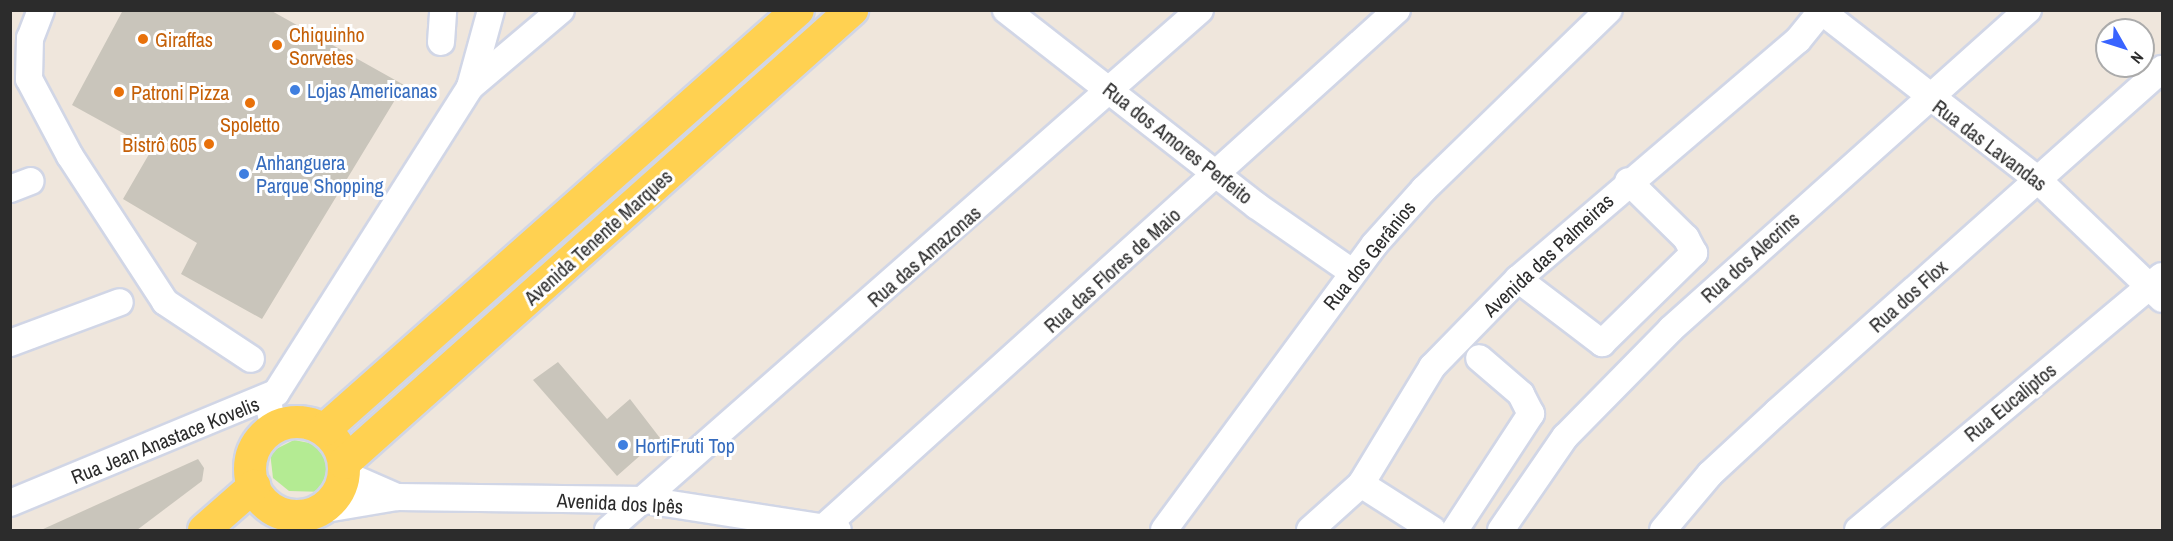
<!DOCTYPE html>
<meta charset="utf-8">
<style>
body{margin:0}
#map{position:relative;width:2173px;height:541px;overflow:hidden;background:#efe6dc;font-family:"Archivo Narrow",sans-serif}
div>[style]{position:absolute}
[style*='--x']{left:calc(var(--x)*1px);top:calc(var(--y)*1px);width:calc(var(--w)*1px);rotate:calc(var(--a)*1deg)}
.green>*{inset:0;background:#b4eb93}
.building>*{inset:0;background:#c9c5bb}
.roads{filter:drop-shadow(2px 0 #d1d6e6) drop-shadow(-2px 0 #d1d6e6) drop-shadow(0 2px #d1d6e6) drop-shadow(0 -2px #d1d6e6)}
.minor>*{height:26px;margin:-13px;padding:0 13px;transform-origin:13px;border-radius:13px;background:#fff}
.major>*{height:32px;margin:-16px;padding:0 16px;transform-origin:16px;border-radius:16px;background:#ffd151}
.major>.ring{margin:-16px;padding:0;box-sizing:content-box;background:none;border:32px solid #ffd151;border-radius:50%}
.dots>*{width:16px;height:16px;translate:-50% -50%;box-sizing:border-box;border:3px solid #fff;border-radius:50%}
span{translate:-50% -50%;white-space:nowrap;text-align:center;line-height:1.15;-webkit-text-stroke:6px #fff;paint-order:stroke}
.food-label{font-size:20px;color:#c56008}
.left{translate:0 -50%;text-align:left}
.right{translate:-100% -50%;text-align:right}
.shop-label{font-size:20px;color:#366cbe}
.street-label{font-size:20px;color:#2c2c2c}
.frame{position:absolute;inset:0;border:12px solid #2c2c2c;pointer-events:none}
.north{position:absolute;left:2095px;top:18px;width:60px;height:60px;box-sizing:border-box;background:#fff;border:2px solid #ababab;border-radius:50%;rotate:129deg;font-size:16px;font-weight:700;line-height:24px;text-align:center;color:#2c2c2c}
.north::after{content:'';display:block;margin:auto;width:21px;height:27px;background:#3964ff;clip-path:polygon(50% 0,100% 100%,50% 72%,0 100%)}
</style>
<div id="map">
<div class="green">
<div style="clip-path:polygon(294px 440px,325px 446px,335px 462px,333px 485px,325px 492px,289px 491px,273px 478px,270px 452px)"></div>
</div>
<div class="building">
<div style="clip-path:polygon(123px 10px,270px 10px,404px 85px,262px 319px,181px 274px,197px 243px,123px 199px,152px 149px,72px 105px)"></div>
<div style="clip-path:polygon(558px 362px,607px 419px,630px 399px,660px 438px,617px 476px,533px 380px)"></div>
<div style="clip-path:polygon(198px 459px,204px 468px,202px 481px,137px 530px,41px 530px)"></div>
</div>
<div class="roads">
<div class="minor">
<div style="--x:41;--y:10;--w:30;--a:111"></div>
<div style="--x:30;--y:38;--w:41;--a:91.4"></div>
<div style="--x:29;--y:79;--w:87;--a:62"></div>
<div style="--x:70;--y:156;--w:174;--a:56.9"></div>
<div style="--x:165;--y:302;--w:103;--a:33.5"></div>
<div style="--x:1006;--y:10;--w:318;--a:38"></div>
<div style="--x:1257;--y:206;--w:116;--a:34.8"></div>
<div style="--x:1820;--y:10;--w:275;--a:37.9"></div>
<div style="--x:2037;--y:179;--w:173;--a:43.8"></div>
<div style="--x:441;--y:42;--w:32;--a:-86"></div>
<div style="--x:470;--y:87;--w:119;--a:-40.2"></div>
<div style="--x:10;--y:189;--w:22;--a:-21"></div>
<div style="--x:1518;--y:279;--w:106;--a:37.3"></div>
<div style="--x:1602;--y:343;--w:129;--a:-44.4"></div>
<div style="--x:1694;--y:253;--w:17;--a:-118"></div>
<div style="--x:1686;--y:238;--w:81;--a:-135.5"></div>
<div style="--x:10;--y:343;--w:117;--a:-20.4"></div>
<div style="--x:267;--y:398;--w:31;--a:77"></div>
<div style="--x:344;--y:474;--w:58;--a:23.5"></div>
<div style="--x:1361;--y:484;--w:85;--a:32.6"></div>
<div style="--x:10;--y:503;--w:288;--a:-22.5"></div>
<div style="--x:276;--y:393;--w:362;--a:-57.6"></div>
<div style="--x:470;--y:87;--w:80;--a:-74.7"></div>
<div style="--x:320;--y:510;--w:78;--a:-9.6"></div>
<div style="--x:397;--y:497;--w:248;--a:0.7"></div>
<div style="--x:645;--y:500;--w:195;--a:8.8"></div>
<div style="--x:608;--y:530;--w:788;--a:-41.3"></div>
<div style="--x:821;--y:530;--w:776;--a:-42.08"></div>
<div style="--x:1164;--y:530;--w:354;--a:-53.6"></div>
<div style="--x:1374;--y:245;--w:75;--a:-48.2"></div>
<div style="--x:1424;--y:189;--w:257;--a:-44.1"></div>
<div style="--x:1310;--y:530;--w:69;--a:-42"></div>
<div style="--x:1361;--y:484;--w:137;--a:-58.7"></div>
<div style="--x:1432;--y:367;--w:123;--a:-45.7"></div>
<div style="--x:1518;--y:279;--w:368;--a:-40.5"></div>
<div style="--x:1798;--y:40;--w:38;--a:-51"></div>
<div style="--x:1455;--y:530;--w:139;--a:-56.8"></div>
<div style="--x:1531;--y:414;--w:22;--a:-117"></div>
<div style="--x:1521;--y:394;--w:55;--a:-139.4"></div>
<div style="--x:1501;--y:530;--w:113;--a:-55.5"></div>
<div style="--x:1565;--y:437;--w:151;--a:-45.5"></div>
<div style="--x:1671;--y:329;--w:479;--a:-41.8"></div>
<div style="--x:1663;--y:530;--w:73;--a:-50"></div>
<div style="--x:1710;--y:474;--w:91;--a:-42.8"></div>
<div style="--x:1777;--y:412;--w:516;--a:-41.7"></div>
<div style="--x:1858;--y:530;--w:396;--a:-39.9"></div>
</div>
<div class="major">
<div class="ring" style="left:250px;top:422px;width:62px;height:62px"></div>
<div style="--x:324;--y:430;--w:633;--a:-41.54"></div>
<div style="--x:344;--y:463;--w:681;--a:-41.72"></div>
<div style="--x:204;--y:530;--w:67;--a:-41.3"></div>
</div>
</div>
<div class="dots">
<div style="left:143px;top:39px;background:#e8710a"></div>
<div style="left:277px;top:45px;background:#e8710a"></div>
<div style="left:295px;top:90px;background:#3f7fe0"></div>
<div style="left:119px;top:92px;background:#e8710a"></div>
<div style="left:250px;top:103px;background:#e8710a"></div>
<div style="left:209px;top:144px;background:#e8710a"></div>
<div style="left:244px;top:174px;background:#3f7fe0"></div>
<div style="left:623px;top:445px;background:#3f7fe0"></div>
</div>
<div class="food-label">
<span class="left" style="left:289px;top:46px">Chiquinho<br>Sorvetes</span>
<span class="left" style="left:155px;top:39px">Giraffas</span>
<span class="left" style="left:131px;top:92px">Patroni Pizza</span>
<span style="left:250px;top:124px">Spoletto</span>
<span class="right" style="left:197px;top:144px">Bistrô 605</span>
</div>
<div class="shop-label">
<span class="left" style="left:307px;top:90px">Lojas Americanas</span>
<span class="left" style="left:256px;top:174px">Anhanguera<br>Parque Shopping</span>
<span class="left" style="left:635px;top:445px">HortiFruti Top</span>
</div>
<div class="street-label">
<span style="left:1178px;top:143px;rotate:38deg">Rua dos Amores Perfeito</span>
<span style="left:1990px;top:145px;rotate:37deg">Rua das Lavandas</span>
<span style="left:598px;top:237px;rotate:-42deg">Avenida Tenente Marques</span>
<span style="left:1369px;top:255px;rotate:-51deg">Rua dos Gerânios</span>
<span style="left:1548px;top:255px;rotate:-43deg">Avenida das Palmeiras</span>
<span style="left:924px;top:256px;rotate:-41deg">Rua das Amazonas</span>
<span style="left:1750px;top:257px;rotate:-42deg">Rua dos Alecrins</span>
<span style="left:1112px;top:270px;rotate:-42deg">Rua das Flores de Maio</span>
<span style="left:1908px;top:296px;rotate:-42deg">Rua dos Flox</span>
<span style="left:2010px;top:402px;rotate:-39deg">Rua Eucaliptos</span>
<span style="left:165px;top:440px;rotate:-22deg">Rua Jean Anastace Kovelis</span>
<span style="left:620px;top:503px;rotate:3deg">Avenida dos Ipês</span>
</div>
<div class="frame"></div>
<div class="north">N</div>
</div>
